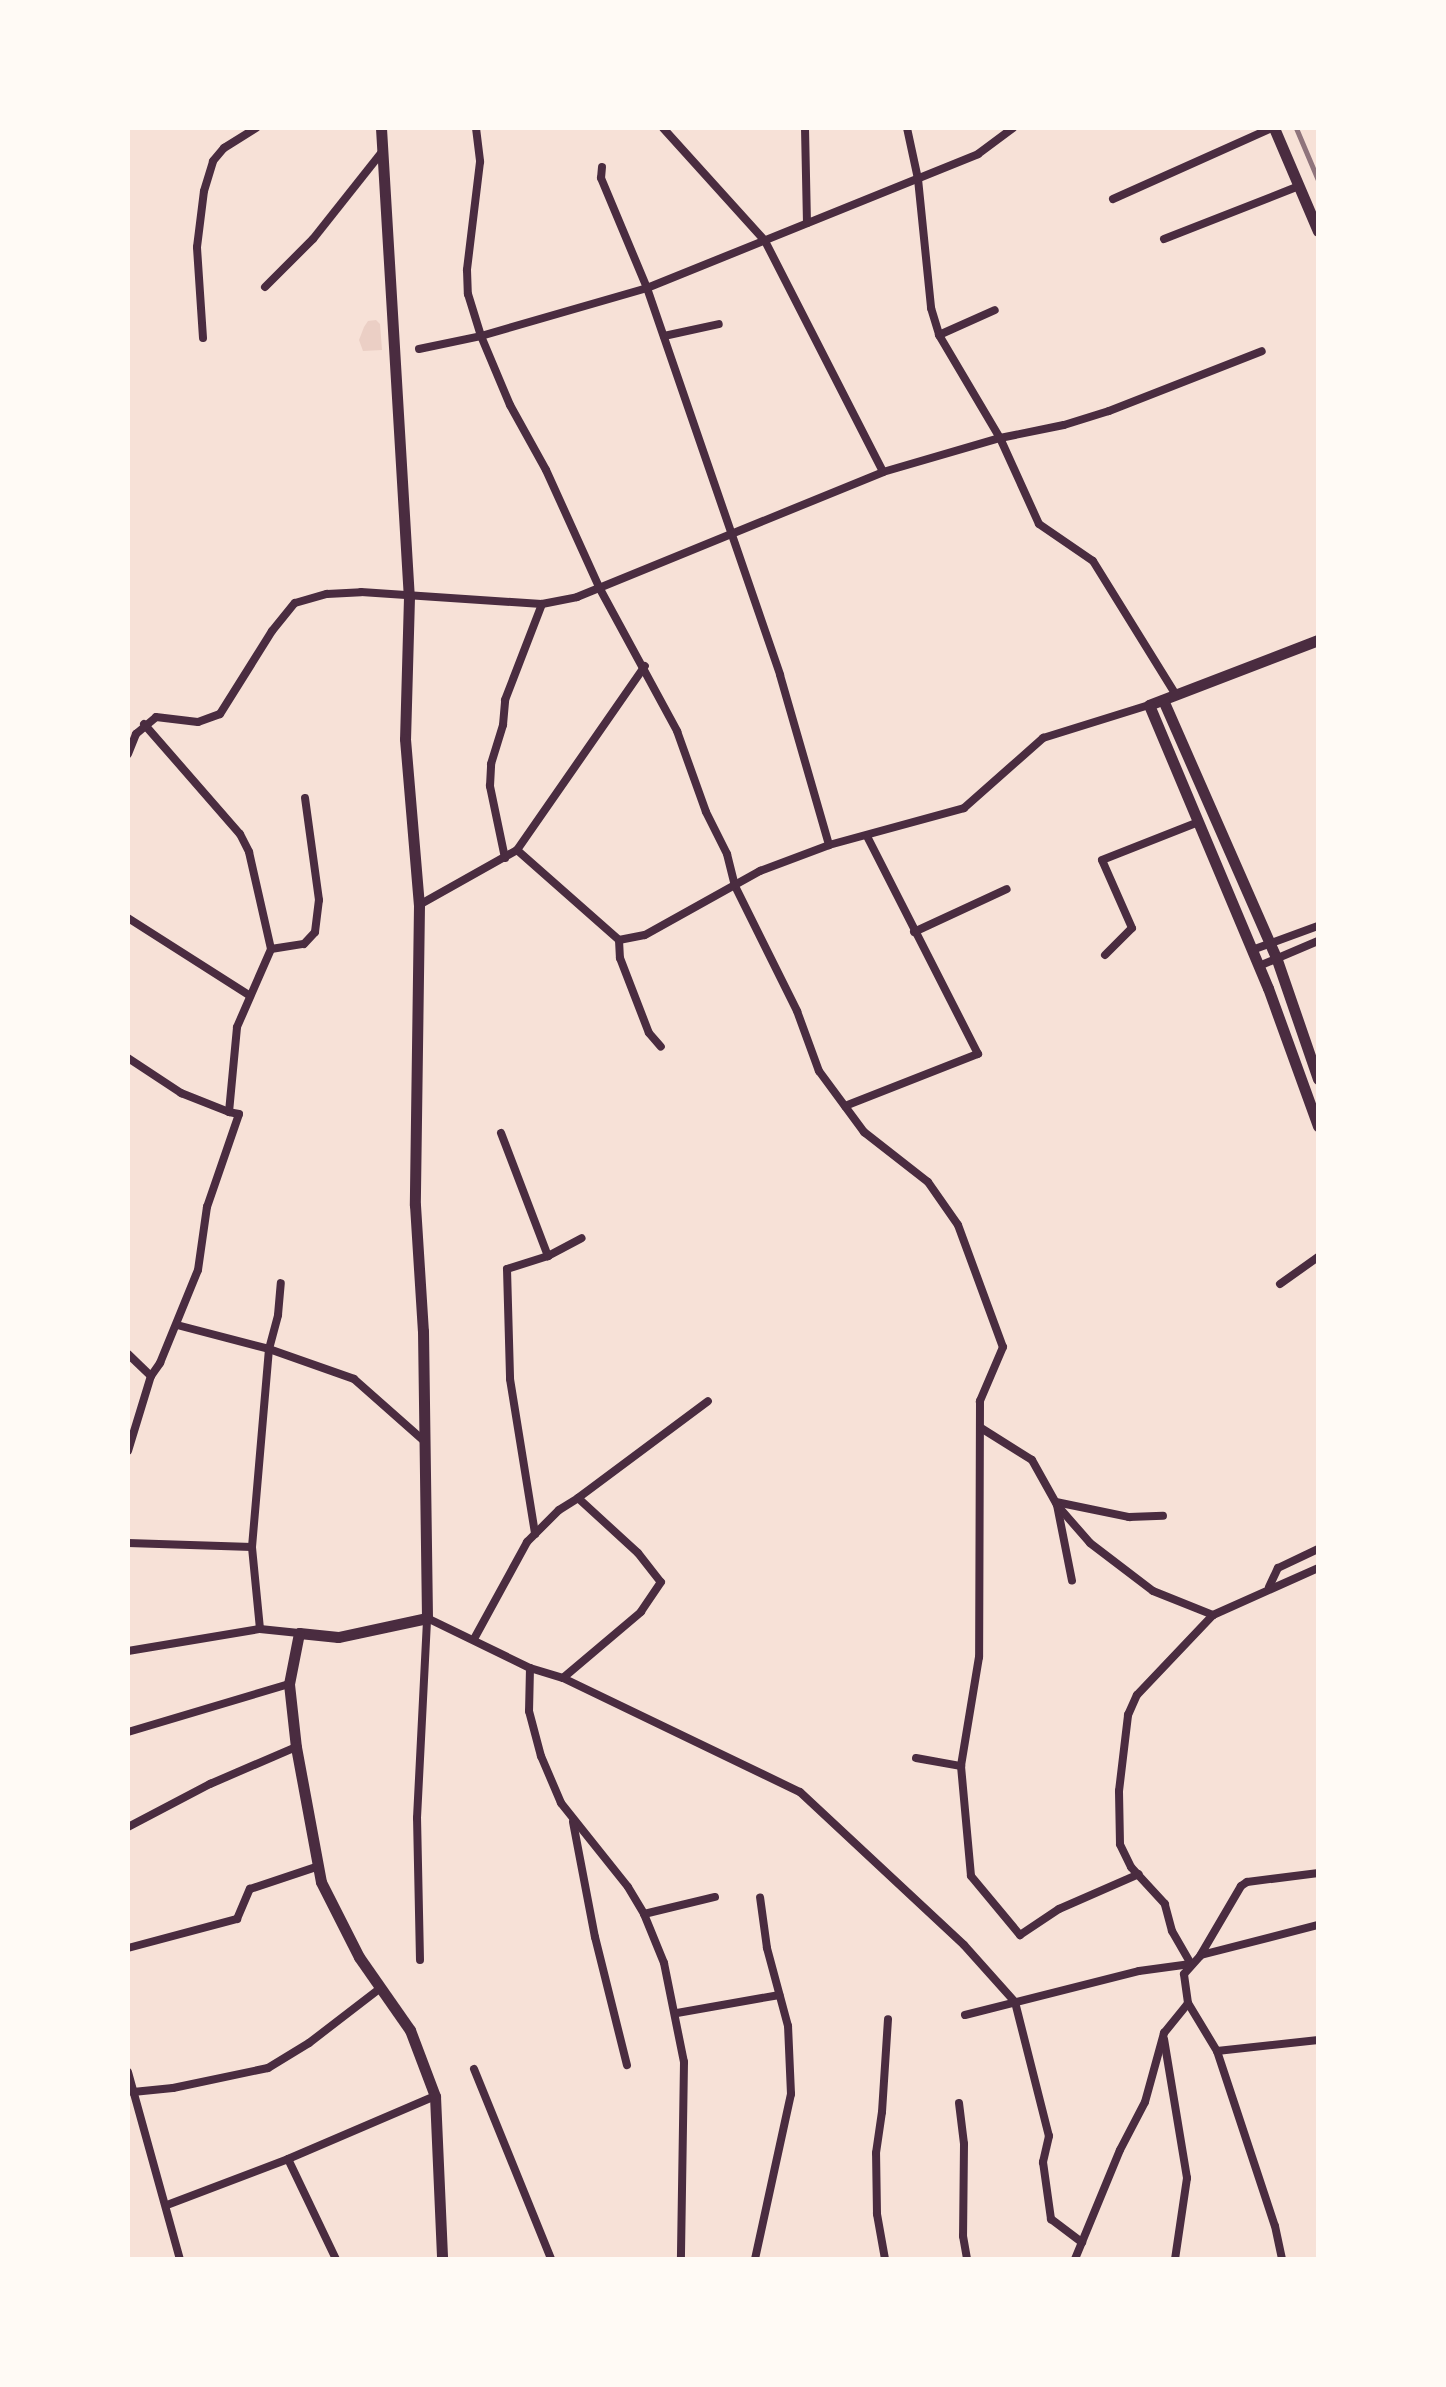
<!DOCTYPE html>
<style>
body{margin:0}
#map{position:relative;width:1446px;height:2387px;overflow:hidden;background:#f7e1d7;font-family:"Fira Sans",sans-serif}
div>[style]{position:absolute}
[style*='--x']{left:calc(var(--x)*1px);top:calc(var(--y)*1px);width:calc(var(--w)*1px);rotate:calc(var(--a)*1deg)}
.green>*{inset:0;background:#ebcfc5}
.minor>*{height:8px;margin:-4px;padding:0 4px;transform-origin:4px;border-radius:4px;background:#4a2c40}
.tertiary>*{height:11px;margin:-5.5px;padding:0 5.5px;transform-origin:5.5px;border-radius:5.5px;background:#4a2c40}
.rail>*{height:5px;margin:-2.5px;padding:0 2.5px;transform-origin:2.5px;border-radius:2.5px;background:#8f747c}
span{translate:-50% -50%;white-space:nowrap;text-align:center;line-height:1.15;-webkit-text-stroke:7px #fffaf5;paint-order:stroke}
.frame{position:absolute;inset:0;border:130px solid #fffaf5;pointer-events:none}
</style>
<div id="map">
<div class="green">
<div style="clip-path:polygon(376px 320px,380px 324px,382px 350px,363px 351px,359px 340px,364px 327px,368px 321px)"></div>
</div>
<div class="minor">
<div style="--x:476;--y:128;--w:34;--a:83"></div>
<div style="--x:480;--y:162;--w:109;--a:96.9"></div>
<div style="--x:467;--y:270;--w:24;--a:88"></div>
<div style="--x:468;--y:294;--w:44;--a:72.8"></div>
<div style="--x:481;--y:336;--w:75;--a:67.2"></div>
<div style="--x:510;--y:405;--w:74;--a:61"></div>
<div style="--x:546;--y:470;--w:131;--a:65.6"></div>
<div style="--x:600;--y:589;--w:162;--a:61.5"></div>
<div style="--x:677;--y:731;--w:86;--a:70.3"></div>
<div style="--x:706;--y:812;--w:47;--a:63.4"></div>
<div style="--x:727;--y:854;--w:33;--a:76"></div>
<div style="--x:735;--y:886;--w:140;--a:63.6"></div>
<div style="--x:797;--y:1011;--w:64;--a:69.9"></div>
<div style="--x:819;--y:1071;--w:76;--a:53.6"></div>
<div style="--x:864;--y:1132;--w:81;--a:38"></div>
<div style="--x:928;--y:1182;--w:52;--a:55.1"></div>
<div style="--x:958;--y:1225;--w:130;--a:69.8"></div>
<div style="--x:1003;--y:1347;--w:59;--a:113.1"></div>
<div style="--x:980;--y:1401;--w:256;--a:90.2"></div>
<div style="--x:979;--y:1657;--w:110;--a:99.4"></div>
<div style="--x:961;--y:1766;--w:110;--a:84.8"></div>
<div style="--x:971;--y:1876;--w:77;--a:50.3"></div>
<div style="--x:1020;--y:1935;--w:47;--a:-33.7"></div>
<div style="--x:1059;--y:1909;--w:87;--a:-23.6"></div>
<div style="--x:663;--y:128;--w:152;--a:47.9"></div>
<div style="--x:765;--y:241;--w:259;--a:62.9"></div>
<div style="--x:805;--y:128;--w:95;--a:88.8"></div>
<div style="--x:907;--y:128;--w:52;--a:77.8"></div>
<div style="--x:918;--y:179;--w:130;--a:84.2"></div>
<div style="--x:931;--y:308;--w:28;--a:73"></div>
<div style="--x:939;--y:335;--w:120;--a:59.4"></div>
<div style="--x:1000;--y:438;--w:94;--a:65.6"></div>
<div style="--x:1039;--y:524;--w:65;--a:34.4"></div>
<div style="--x:1093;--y:561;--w:158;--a:58.2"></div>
<div style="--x:602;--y:167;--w:11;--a:95"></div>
<div style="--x:601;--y:178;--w:119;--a:67.3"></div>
<div style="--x:647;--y:288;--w:409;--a:71"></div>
<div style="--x:780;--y:675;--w:177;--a:73.9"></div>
<div style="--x:1113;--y:199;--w:174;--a:-24.1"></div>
<div style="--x:1164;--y:239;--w:145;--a:-21.4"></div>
<div style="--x:265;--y:287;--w:68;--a:-45"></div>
<div style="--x:313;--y:239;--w:111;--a:-51.6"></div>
<div style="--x:939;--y:335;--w:61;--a:-24.1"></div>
<div style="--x:664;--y:336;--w:56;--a:-12.3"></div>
<div style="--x:203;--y:338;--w:91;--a:-93.8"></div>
<div style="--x:197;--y:247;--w:56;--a:-82.9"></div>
<div style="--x:204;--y:191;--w:31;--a:-73"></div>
<div style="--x:213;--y:161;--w:17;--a:-50"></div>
<div style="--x:224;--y:148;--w:38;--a:-32"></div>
<div style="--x:419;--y:349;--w:63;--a:-11.8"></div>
<div style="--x:481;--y:336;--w:173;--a:-16.1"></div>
<div style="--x:647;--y:288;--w:357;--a:-22"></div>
<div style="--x:978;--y:154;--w:44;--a:-36.6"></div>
<div style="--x:144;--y:724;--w:146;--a:48.9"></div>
<div style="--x:240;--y:834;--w:20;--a:63"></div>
<div style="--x:249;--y:852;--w:99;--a:77.2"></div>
<div style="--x:128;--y:754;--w:22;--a:-68"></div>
<div style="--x:136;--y:734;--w:26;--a:-40"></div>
<div style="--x:156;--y:717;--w:42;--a:6.8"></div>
<div style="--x:198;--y:722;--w:23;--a:-20"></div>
<div style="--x:220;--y:714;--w:98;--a:-57.9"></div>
<div style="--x:272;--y:631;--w:36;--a:-51"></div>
<div style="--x:295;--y:603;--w:33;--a:-16"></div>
<div style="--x:327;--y:594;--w:34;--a:-3"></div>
<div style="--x:361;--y:592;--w:181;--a:3.8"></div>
<div style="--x:542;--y:604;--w:36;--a:-11"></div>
<div style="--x:577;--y:597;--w:331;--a:-22.2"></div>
<div style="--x:883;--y:472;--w:122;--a:-16.2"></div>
<div style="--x:1000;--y:438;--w:65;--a:-11.5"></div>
<div style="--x:1064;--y:425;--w:47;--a:-17.3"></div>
<div style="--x:1109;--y:411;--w:164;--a:-21.4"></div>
<div style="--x:517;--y:850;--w:136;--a:41.4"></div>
<div style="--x:619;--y:940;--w:26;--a:-11"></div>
<div style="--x:645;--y:935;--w:132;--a:-29.1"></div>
<div style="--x:760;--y:871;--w:74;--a:-20.6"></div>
<div style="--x:829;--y:845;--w:140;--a:-15.3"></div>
<div style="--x:964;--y:808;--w:106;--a:-41.5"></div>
<div style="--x:1043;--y:738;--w:111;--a:-17.3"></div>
<div style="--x:505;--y:858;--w:74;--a:-101.8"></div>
<div style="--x:490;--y:786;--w:22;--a:-87"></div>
<div style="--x:491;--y:764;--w:41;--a:-72.9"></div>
<div style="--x:503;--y:725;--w:25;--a:-85"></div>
<div style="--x:505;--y:700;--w:103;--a:-68.9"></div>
<div style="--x:419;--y:905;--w:112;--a:-29.3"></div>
<div style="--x:517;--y:850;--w:224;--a:-55.2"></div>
<div style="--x:128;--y:918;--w:143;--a:32.5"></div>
<div style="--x:914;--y:932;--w:102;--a:-24.8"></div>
<div style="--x:619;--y:940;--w:18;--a:87"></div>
<div style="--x:620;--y:958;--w:80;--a:68.9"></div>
<div style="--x:649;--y:1033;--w:18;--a:49"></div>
<div style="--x:271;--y:949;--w:33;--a:-9"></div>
<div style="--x:304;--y:944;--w:16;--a:-47"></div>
<div style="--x:315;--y:932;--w:32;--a:-83"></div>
<div style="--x:319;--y:900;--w:103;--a:-97.8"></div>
<div style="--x:1252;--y:950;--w:70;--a:-20"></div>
<div style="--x:1105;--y:955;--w:38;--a:-45"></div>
<div style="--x:1132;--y:928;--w:74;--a:-113.8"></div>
<div style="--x:1102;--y:860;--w:101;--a:-21.5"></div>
<div style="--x:1259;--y:966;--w:64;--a:-23"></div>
<div style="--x:128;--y:1058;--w:64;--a:33.4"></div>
<div style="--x:181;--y:1093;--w:52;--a:21.6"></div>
<div style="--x:845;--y:1106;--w:143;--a:-21.4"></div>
<div style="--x:978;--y:1054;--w:245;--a:-117"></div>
<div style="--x:501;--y:1133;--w:132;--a:69.1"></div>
<div style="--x:548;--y:1256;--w:43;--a:162.4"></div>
<div style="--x:507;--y:1269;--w:110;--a:88.4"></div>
<div style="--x:510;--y:1379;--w:157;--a:80.8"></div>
<div style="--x:548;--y:1256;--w:38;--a:-28"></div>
<div style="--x:1280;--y:1284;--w:47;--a:-35.4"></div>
<div style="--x:177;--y:1325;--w:95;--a:14.6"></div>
<div style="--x:269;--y:1349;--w:90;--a:19.4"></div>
<div style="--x:354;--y:1379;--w:94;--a:41.5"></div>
<div style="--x:128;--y:1354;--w:32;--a:44"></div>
<div style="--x:981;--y:1428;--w:60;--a:32.1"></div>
<div style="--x:1032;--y:1460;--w:51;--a:60.9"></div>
<div style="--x:1057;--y:1505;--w:77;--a:78.8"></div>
<div style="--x:128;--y:1451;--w:78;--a:-73"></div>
<div style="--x:151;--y:1376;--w:16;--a:-55"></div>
<div style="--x:160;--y:1363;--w:100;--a:-67.8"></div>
<div style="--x:198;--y:1270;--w:64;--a:-81.9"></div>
<div style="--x:207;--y:1207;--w:98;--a:-71"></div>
<div style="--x:239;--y:1114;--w:10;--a:-169"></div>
<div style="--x:229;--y:1112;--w:85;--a:-84.6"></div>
<div style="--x:237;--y:1027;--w:85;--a:-66.4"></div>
<div style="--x:578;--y:1498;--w:162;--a:-36.7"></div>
<div style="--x:1056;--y:1502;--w:75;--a:11.6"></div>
<div style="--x:1129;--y:1517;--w:34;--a:-2"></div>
<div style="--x:1057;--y:1505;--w:50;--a:49"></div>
<div style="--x:1090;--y:1543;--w:79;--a:37.3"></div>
<div style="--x:1153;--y:1591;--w:65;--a:21.8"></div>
<div style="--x:128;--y:1543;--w:124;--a:1.8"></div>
<div style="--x:1269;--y:1587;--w:21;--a:-65"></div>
<div style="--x:1278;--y:1568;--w:44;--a:-25.4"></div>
<div style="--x:260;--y:1629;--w:82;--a:-95.6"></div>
<div style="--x:252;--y:1547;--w:199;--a:-85.1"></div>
<div style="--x:269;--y:1349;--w:35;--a:-75"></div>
<div style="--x:278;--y:1315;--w:32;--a:-85"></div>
<div style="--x:474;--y:1639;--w:111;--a:-61.3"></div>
<div style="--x:527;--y:1542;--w:45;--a:-45"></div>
<div style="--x:559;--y:1510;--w:22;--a:-32"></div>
<div style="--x:578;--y:1498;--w:81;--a:42.5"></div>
<div style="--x:638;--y:1553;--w:37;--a:52"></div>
<div style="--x:661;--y:1582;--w:36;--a:124"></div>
<div style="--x:641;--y:1612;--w:102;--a:139.8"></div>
<div style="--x:128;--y:1651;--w:134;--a:-9.5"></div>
<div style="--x:260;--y:1629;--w:39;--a:6"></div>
<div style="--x:530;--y:1668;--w:43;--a:91.3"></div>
<div style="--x:529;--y:1711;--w:47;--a:75.1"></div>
<div style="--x:541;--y:1756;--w:51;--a:66.9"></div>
<div style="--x:561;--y:1803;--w:107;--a:51.4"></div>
<div style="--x:628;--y:1887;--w:31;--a:59"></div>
<div style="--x:644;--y:1914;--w:53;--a:67.8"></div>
<div style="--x:664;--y:1963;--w:101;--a:78.6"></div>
<div style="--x:684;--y:2062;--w:197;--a:90.9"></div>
<div style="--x:128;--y:1732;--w:168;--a:-16.6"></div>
<div style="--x:916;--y:1758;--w:46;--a:10.1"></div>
<div style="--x:573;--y:1822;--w:117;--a:79.2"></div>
<div style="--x:595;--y:1937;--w:132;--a:76"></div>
<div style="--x:128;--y:1827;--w:93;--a:-27.7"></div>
<div style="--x:210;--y:1784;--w:94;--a:-23.3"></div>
<div style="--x:644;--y:1914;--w:73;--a:-13.5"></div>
<div style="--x:128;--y:1948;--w:113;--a:-14.9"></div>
<div style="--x:237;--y:1919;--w:33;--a:-67"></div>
<div style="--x:250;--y:1889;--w:70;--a:-18.4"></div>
<div style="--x:1201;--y:1955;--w:121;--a:-14.4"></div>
<div style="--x:420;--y:1960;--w:142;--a:-91.2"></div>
<div style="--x:417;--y:1818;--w:200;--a:-87.1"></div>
<div style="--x:427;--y:1618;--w:114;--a:25.9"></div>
<div style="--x:530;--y:1668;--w:34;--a:17"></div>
<div style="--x:563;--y:1678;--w:263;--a:25.7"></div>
<div style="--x:800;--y:1792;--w:224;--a:43"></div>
<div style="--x:964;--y:1945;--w:76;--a:48.2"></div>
<div style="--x:1015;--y:2002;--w:138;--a:75.8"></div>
<div style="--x:1049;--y:2136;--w:27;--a:103"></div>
<div style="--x:1043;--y:2162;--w:58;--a:82"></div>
<div style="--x:1051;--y:2219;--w:39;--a:37"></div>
<div style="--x:1191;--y:1964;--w:38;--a:-120"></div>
<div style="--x:1172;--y:1931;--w:28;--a:-105"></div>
<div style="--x:1165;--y:1904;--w:50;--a:-132.6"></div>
<div style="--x:1131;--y:1867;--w:25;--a:-116"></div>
<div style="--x:1120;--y:1844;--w:53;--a:-91.1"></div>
<div style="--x:1119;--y:1791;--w:77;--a:-83.2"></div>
<div style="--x:1128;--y:1715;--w:22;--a:-66"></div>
<div style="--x:1137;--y:1695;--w:110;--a:-46.5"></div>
<div style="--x:1213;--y:1615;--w:115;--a:-24.1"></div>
<div style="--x:1188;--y:2003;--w:56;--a:58.9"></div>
<div style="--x:1217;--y:2051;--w:184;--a:71.7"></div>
<div style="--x:1275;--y:2226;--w:34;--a:78"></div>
<div style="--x:677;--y:2013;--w:104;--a:-10"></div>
<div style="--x:965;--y:2015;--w:179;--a:-14.2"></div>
<div style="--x:1139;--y:1971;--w:52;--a:-7.7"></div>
<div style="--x:1164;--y:2039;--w:141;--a:80.6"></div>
<div style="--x:1187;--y:2178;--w:82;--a:98.4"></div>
<div style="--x:1217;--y:2051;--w:102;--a:-6.2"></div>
<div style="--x:474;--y:2069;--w:205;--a:67.9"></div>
<div style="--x:128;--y:2072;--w:194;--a:74.5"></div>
<div style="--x:133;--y:2092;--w:40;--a:-5.7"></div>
<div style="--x:173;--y:2088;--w:97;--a:-11.9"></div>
<div style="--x:268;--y:2068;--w:48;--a:-31.4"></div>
<div style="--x:309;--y:2043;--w:88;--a:-37.6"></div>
<div style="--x:959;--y:2103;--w:41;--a:83"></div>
<div style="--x:964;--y:2144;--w:92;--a:90.6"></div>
<div style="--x:963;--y:2236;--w:23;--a:80"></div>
<div style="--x:288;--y:2159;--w:111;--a:64.4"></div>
<div style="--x:167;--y:2205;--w:129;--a:-20.8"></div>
<div style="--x:288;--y:2159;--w:160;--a:-23.2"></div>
<div style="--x:755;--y:2259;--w:169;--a:-77.7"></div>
<div style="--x:791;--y:2094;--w:68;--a:-92.5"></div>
<div style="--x:788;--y:2026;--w:81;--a:-105.1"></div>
<div style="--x:767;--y:1948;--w:51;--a:-97.8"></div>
<div style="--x:885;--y:2259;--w:46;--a:-100.1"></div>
<div style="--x:877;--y:2214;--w:61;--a:-90.9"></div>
<div style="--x:876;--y:2153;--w:41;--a:-81.7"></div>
<div style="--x:882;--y:2112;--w:93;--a:-86.3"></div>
<div style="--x:1075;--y:2259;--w:118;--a:-67.6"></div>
<div style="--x:1120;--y:2150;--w:54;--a:-62.5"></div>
<div style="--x:1145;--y:2102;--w:72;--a:-74.6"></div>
<div style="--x:1164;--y:2033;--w:38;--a:-51"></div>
<div style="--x:1188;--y:2003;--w:29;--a:-98"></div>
<div style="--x:1184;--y:1974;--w:24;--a:-48"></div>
<div style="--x:1200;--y:1956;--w:81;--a:-59.6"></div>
<div style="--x:1241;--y:1886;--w:7;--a:-34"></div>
<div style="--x:1247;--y:1882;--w:72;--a:-7.2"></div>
</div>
<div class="tertiary">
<div style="--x:381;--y:128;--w:470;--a:86.6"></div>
<div style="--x:409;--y:597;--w:142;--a:91.6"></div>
<div style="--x:405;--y:739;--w:167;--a:85.2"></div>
<div style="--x:419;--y:905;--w:300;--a:90.8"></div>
<div style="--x:415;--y:1205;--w:126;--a:86.4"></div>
<div style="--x:423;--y:1331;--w:287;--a:89.2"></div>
<div style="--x:427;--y:1618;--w:91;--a:167.9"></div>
<div style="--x:338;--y:1637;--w:39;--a:-174"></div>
<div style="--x:299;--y:1633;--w:52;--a:101.1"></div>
<div style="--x:289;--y:1684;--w:63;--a:83.7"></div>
<div style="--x:296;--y:1747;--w:137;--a:79.5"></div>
<div style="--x:321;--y:1882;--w:84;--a:63.1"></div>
<div style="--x:359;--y:1957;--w:89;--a:55.1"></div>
<div style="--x:410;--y:2030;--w:71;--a:69.3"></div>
<div style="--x:435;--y:2096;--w:163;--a:87.5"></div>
<div style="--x:1274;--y:128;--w:112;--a:66.9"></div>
<div style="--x:1318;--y:640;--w:181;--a:159"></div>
<div style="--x:1149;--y:705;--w:307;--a:67.2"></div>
<div style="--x:1268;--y:988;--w:147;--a:70.1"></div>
<div style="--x:1163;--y:700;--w:281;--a:66.3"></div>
<div style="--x:1276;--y:957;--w:129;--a:71"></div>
</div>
<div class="rail">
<div style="--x:1296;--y:128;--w:56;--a:67.1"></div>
</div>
<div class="frame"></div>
</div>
